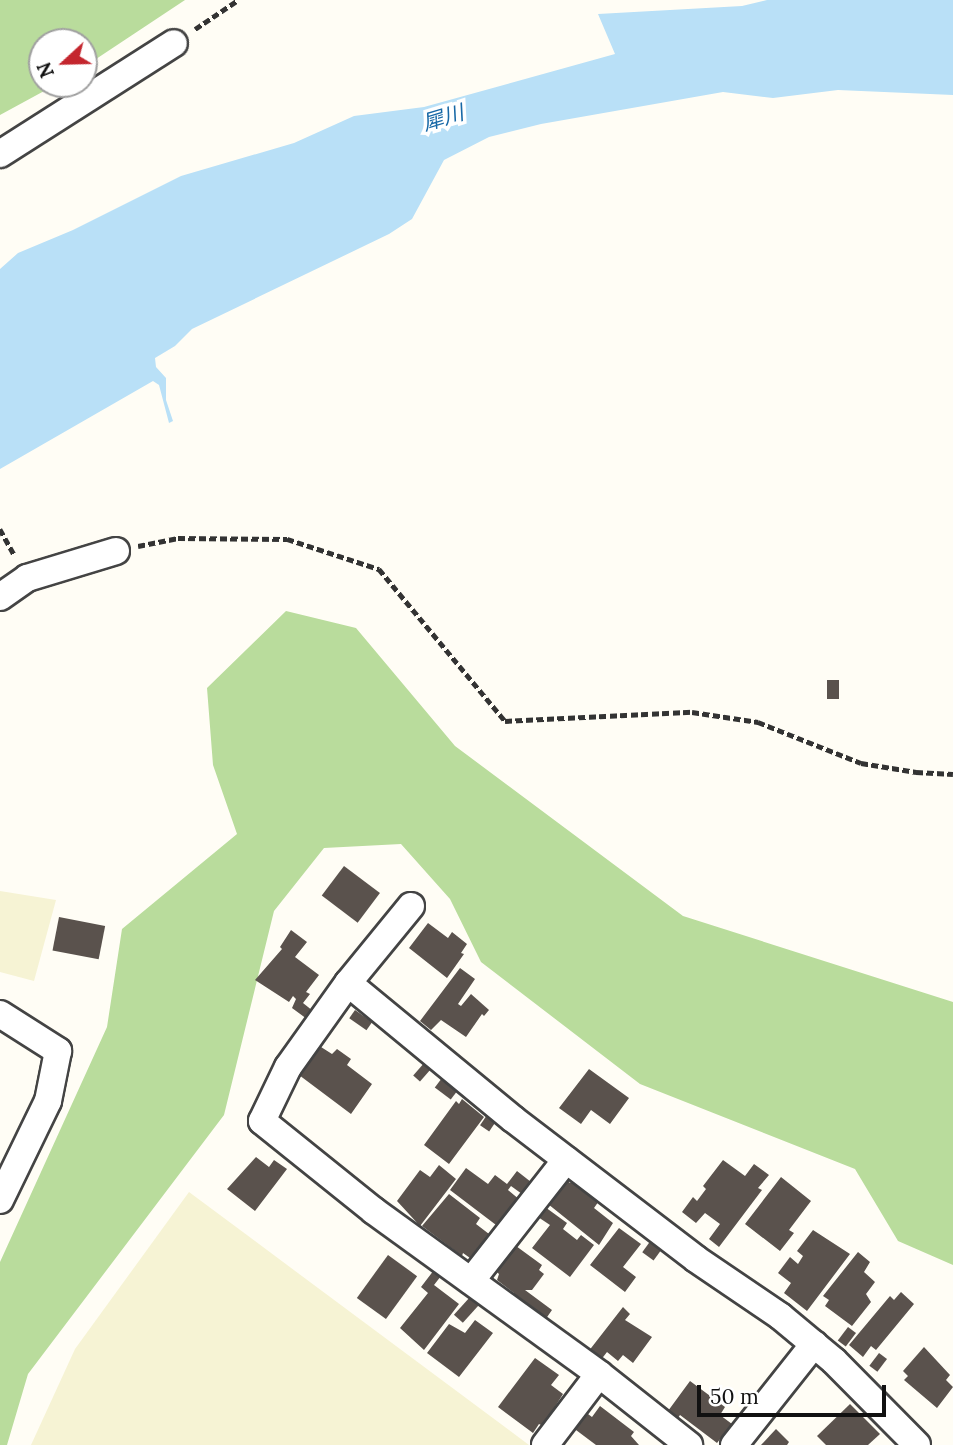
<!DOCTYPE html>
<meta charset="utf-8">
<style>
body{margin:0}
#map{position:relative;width:953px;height:1445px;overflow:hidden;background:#fffdf5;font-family:Lora,"Noto Sans JP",serif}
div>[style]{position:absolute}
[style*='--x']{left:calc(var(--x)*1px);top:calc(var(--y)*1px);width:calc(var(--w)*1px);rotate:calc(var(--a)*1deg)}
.farmland>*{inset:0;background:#f6f3d4}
.forest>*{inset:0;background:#b9dc9c}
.water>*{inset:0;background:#b9e0f7}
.building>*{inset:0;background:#5a524d;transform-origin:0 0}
.path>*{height:4.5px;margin-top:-2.25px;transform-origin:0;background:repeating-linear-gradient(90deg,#333 0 7px,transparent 0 10.5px)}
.roads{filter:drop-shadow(2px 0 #444) drop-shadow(-2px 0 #444) drop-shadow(0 2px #444) drop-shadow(0 -2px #444)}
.minor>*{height:26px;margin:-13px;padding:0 13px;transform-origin:13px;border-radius:13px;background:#fff}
span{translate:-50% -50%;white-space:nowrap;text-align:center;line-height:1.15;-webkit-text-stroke:7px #fff;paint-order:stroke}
.water-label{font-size:21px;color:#1768a6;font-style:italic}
.north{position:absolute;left:28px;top:28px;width:70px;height:70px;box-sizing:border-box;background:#fff;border:2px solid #a0a0a0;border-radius:50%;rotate:248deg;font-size:19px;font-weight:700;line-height:28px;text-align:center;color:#111}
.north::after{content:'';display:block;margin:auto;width:24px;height:32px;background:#c4262e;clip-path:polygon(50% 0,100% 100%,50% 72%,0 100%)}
.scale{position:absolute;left:697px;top:1385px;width:189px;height:32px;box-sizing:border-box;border:4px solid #111;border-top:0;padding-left:9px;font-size:21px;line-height:24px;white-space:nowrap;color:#111;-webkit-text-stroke:5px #fff;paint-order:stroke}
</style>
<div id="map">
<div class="farmland">
<div style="clip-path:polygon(0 891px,56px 900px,34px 981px,0 972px)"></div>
<div style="clip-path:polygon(189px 1192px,529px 1445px,31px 1445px,75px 1349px)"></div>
</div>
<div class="forest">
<div style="clip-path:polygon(0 0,185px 0,84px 67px,84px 42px,42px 42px,42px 84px,57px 84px,0 115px)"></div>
<div style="clip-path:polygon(286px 611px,356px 628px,455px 746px,683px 916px,953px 1002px,953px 1265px,898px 1241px,855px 1169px,640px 1084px,481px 962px,450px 899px,401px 844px,324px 848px,274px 911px,224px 1115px,28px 1374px,7px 1445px,0 1445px,0 1262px,107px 1027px,122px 929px,237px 834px,213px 765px,207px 688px)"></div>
</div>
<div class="water">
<div style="clip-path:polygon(767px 0,953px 0,953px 95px,838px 90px,773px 98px,723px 92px,541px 124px,489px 137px,444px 160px,412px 219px,389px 234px,192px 329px,175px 346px,155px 358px,156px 367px,166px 378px,166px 400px,173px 421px,169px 423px,159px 385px,153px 381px,0 469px,0 269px,18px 253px,73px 230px,181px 176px,294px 143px,354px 116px,424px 107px,615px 54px,598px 14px,742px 6px)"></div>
</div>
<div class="building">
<div style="left:827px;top:680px;width:12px;height:19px"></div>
<div style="left:344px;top:866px;width:45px;height:37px;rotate:37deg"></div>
<div style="left:59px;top:917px;width:47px;height:34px;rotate:11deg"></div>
<div style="clip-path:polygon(428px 923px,448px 938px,452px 932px,467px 944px,461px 953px,464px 954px,447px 978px,409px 948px)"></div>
<div style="clip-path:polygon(291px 930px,307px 942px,295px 957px,319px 975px,306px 992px,310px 994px,303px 1003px,313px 1011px,307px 1019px,292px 1008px,296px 999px,293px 996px,289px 1002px,255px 980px,282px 949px,280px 947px)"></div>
<div style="clip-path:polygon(460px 968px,475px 979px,458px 1004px,461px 1006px,471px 994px,489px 1010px,484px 1016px,482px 1014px,466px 1037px,441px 1020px,431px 1030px,420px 1021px)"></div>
<div style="left:355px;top:1010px;width:21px;height:10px;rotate:35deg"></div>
<div style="clip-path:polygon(321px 1047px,332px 1054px,337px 1049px,351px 1059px,347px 1065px,372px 1084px,351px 1114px,299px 1075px)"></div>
<div style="left:425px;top:1062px;width:9px;height:18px;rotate:41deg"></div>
<div style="clip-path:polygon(589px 1069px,629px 1098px,610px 1124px,591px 1110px,581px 1124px,559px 1108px)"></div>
<div style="left:442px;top:1078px;width:20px;height:12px;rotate:37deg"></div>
<div style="clip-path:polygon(462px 1099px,484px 1117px,449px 1164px,424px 1145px,456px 1101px,459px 1104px)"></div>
<div style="left:489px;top:1112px;width:11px;height:16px;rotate:34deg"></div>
<div style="clip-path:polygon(256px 1157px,269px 1167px,274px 1160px,287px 1169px,255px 1211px,227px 1189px)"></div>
<div style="clip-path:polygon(723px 1160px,745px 1176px,754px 1164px,769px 1175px,758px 1188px,762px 1190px,719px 1247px,709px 1239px,720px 1224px,705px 1213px,696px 1223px,682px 1212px,693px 1197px,697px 1201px,706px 1189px,703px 1186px)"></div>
<div style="clip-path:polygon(439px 1165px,456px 1179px,420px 1226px,397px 1201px,420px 1170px,430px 1177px)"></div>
<div style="clip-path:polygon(466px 1168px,488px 1184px,495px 1175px,507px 1184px,517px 1171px,531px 1182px,522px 1194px,511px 1186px,508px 1190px,520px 1200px,500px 1228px,450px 1190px)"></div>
<div style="clip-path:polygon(781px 1177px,811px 1201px,789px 1230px,794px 1233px,780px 1251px,745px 1224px)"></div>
<div style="clip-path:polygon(576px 1178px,601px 1198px,594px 1208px,613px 1223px,599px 1245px,548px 1204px,567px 1180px,570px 1183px)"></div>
<div style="clip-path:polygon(449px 1194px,480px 1218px,476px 1224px,489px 1234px,470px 1258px,463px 1253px,462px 1256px,422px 1226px)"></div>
<div style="clip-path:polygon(545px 1207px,567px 1223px,563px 1229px,577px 1240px,581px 1235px,594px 1245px,570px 1277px,532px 1248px,550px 1225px,538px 1217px)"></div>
<div style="clip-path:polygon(619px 1228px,641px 1244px,623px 1267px,636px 1277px,625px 1292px,590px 1265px)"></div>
<div style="clip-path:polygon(813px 1230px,850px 1254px,807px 1311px,784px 1293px,791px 1283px,778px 1273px,790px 1257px,798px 1264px,803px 1256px,797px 1251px)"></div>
<div style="left:654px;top:1236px;width:14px;height:20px;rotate:36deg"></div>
<div style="clip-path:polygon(516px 1246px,542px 1265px,539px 1270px,544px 1274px,532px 1290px,525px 1290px,552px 1310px,545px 1320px,511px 1296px,514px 1293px,497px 1280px,499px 1274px,496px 1271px)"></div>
<div style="clip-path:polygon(858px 1252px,870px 1262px,864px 1272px,875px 1282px,866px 1294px,871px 1302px,852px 1326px,825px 1306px,829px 1300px,823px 1296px)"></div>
<div style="left:388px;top:1255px;width:36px;height:53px;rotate:36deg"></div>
<div style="clip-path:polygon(434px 1270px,441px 1276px,434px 1285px,459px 1304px,424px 1350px,400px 1328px,428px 1293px,421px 1287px)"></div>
<div style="clip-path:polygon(901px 1292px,914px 1304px,876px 1350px,871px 1346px,863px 1357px,849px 1345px,890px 1296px,894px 1300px)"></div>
<div style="left:470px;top:1297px;width:12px;height:24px;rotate:42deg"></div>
<div style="clip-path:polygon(623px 1307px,630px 1314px,625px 1320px,652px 1337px,633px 1363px,623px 1355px,618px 1361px,607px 1352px,600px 1361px,588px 1352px)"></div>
<div style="clip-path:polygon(475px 1320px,493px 1333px,459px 1377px,427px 1353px,449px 1324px,465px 1333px)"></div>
<div style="left:848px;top:1327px;width:10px;height:17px;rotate:37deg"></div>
<div style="clip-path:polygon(924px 1347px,950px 1375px,946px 1380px,953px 1387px,937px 1408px,904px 1380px,908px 1376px,903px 1371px)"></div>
<div style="left:879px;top:1353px;width:10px;height:16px;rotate:37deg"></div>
<div style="clip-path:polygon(535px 1358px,559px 1375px,551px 1385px,563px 1394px,543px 1426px,539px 1424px,533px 1433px,498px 1407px)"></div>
<div style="clip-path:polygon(690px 1381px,725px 1407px,720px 1415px,732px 1424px,717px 1443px,680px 1415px,678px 1418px,668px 1411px)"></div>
<div style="clip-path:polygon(850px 1404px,880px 1434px,868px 1445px,826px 1445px,817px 1436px)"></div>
<div style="clip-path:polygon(600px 1406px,634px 1432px,631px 1436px,639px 1445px,596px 1445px,572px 1427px,584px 1411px,592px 1417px)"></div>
<div style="clip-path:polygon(776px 1429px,789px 1442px,787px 1445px,761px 1445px)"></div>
</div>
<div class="path">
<div style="--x:195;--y:29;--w:52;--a:-34"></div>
<div style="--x:0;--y:529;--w:31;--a:61"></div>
<div style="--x:138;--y:546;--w:41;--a:-11.3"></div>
<div style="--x:178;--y:538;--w:109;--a:0.5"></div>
<div style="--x:287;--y:539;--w:97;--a:18.1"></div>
<div style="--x:379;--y:569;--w:197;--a:50.3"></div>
<div style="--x:505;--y:721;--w:187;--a:-2.8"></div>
<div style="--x:692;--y:712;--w:67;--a:8.6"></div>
<div style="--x:758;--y:722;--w:111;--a:21.7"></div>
<div style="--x:861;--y:763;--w:56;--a:9.3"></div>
<div style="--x:916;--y:772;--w:37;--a:3"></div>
</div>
<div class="roads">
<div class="minor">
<div style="--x:0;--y:154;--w:206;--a:-32.5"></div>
<div style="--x:0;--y:597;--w:33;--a:-35"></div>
<div style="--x:27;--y:578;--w:93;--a:-16.9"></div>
<div style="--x:411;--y:906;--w:99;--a:129.3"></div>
<div style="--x:348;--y:983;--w:103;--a:125.5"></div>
<div style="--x:288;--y:1067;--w:60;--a:115.7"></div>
<div style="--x:262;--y:1121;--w:144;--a:38.8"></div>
<div style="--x:374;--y:1211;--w:278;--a:35.9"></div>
<div style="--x:599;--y:1374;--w:115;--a:38.3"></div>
<div style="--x:348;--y:983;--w:214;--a:39.5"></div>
<div style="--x:513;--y:1119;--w:230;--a:37.4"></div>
<div style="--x:696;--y:1259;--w:102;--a:34.2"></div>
<div style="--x:780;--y:1316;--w:70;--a:39.8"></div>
<div style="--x:834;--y:1361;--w:118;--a:45.3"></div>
<div style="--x:0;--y:1014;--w:69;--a:32.5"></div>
<div style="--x:58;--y:1051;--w:51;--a:101.3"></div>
<div style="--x:48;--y:1101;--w:110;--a:115.9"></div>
<div style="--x:471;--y:1281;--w:154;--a:-51.9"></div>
<div style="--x:545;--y:1445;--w:89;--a:-52.7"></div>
<div style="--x:734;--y:1445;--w:129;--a:-51.6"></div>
</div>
</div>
<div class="water-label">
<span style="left:443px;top:118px;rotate:-17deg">犀川</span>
</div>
<div class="north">N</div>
<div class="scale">50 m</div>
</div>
